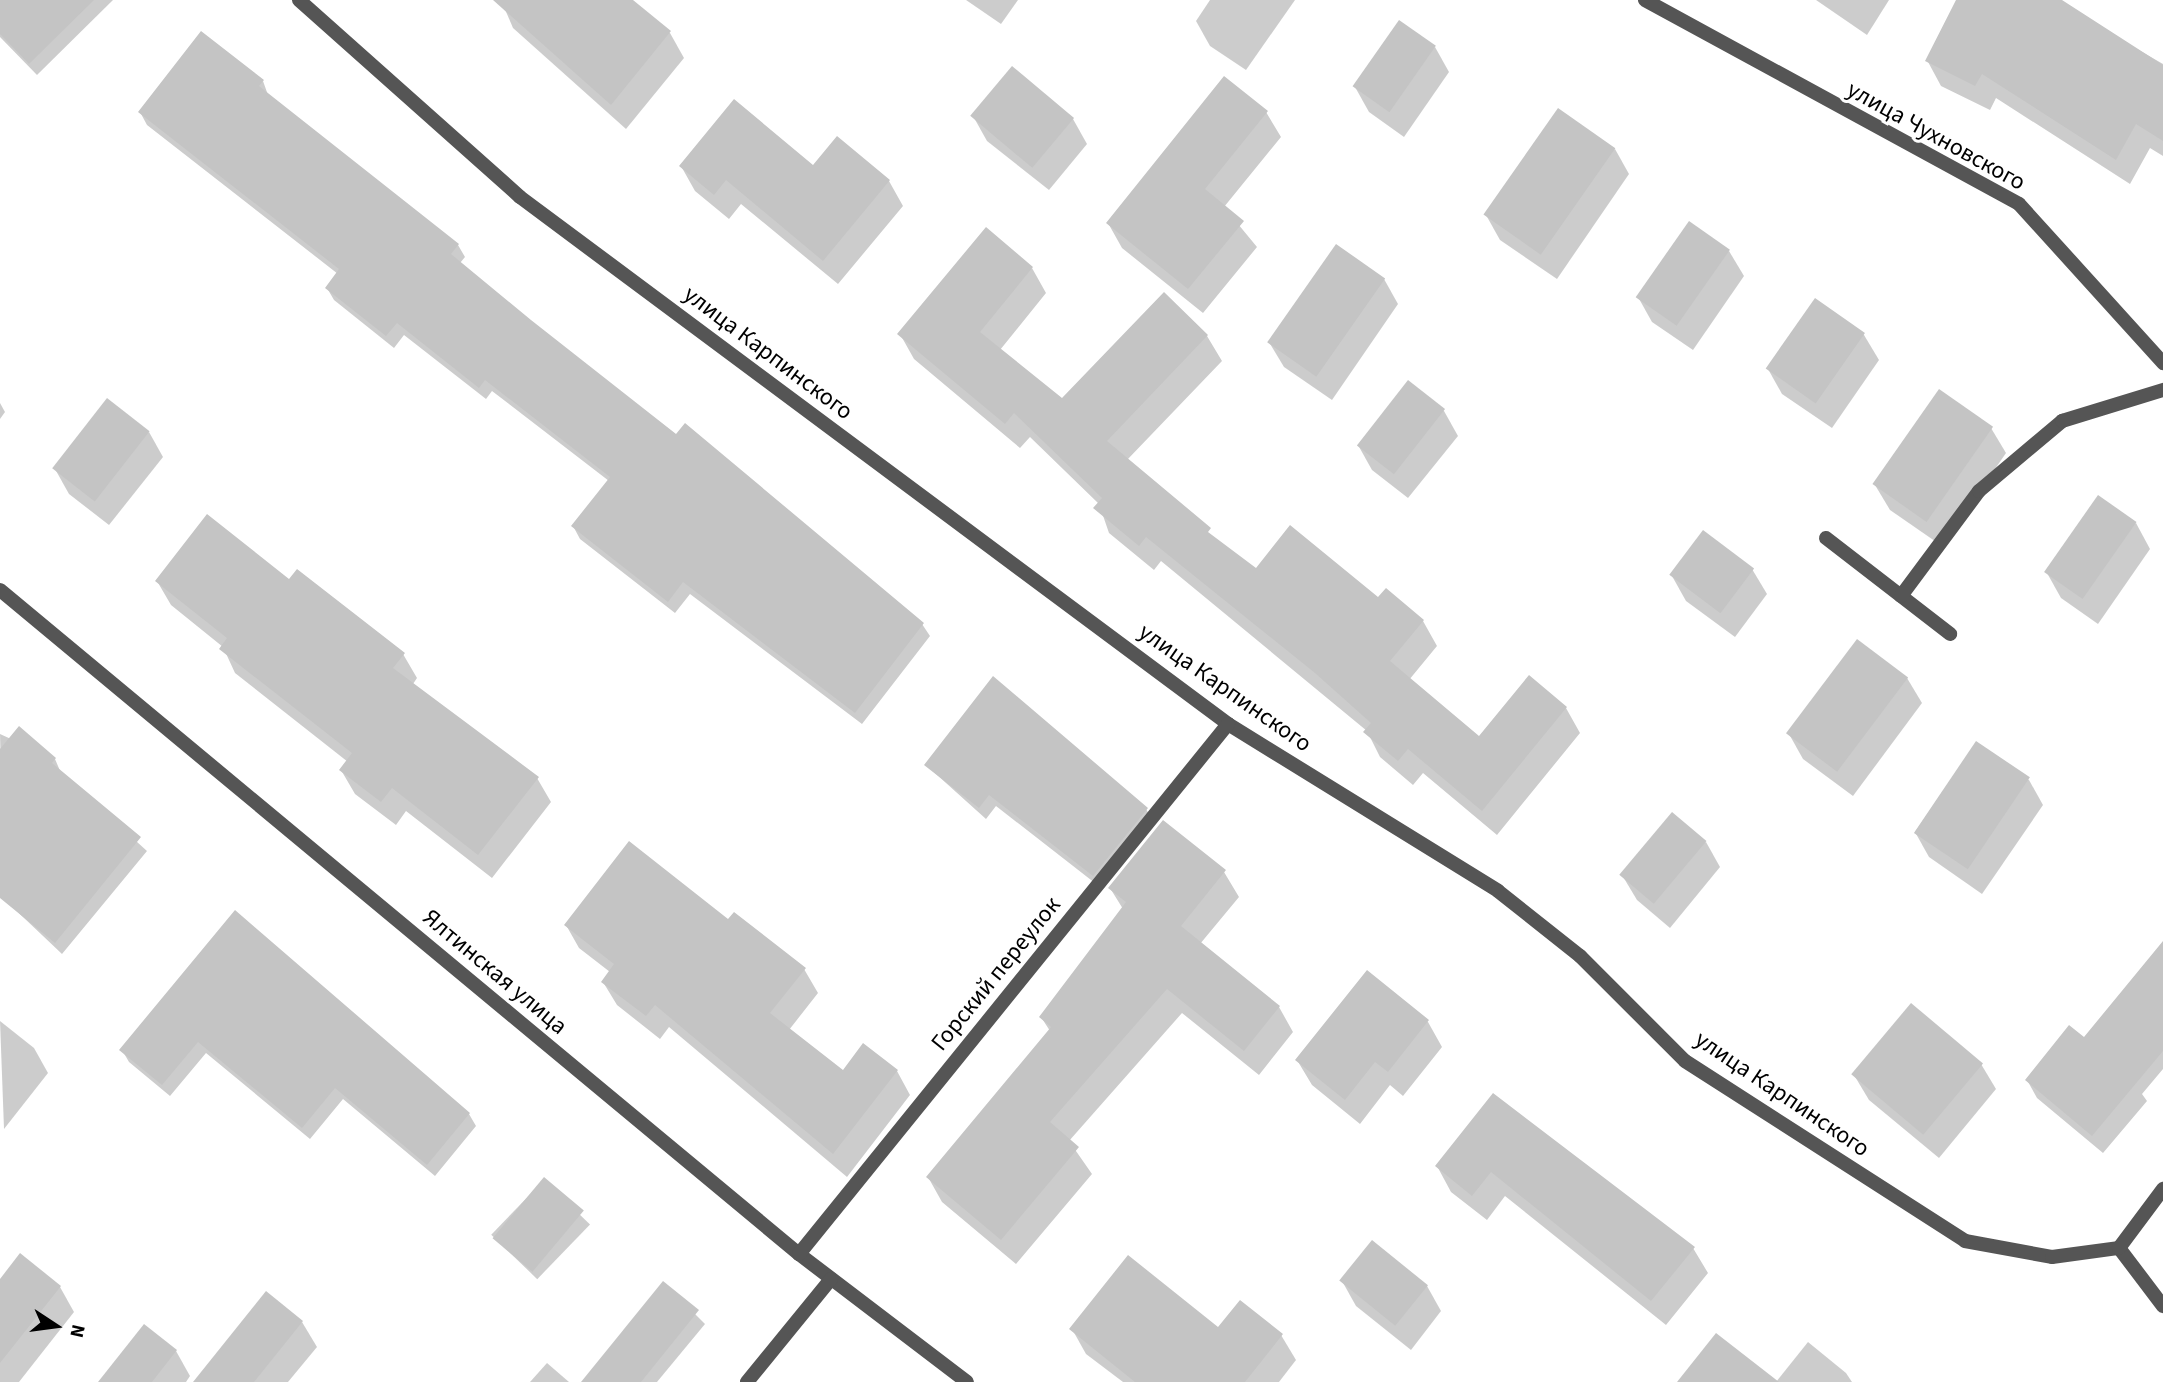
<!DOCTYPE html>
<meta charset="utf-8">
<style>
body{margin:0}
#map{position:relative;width:2163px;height:1382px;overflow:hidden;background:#fff;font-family:"Source Sans 3",sans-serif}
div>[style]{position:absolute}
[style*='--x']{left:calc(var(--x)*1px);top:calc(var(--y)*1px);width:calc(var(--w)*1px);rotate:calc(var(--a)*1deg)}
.shadow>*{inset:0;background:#0003;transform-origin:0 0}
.building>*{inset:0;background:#c4c4c4;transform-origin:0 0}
.lane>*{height:14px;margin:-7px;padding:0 7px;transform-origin:7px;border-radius:7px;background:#555}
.street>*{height:14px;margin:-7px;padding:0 7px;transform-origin:7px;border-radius:7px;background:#555}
span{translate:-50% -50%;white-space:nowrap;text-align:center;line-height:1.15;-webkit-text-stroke:6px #fff;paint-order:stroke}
.street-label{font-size:24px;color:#000}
.north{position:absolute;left:21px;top:1291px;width:70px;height:70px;-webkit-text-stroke:5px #fff;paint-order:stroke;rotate:103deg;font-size:19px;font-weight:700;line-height:28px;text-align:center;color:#000}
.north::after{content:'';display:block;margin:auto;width:24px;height:32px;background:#000;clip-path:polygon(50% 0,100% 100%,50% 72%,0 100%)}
</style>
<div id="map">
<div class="shadow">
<div style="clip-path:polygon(0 0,113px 0,37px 75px,0 37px)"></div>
<div style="clip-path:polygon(501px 0,630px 0,670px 33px,684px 58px,626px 129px,513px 28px)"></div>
<div style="clip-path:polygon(966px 0,1018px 0,1001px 24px)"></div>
<div style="clip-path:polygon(1210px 0,1295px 0,1246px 70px,1210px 46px,1196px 21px)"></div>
<div style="clip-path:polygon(1816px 0,1889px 0,1867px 35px)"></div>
<div style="clip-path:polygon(1958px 0,2052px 0,2163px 64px,2163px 156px,2150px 148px,2130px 184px,1996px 98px,1990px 110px,1941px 86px,1927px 60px)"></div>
<div style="clip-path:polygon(1435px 47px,1449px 72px,1404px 137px,1369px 112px,1355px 87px)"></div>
<div style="clip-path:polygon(263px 81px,268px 95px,458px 245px,465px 257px,460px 263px,530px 322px,922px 624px,930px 636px,862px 724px,690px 594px,675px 613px,580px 539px,573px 526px,609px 481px,492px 391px,486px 399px,404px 335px,394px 348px,334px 300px,327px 288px,338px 274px,147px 125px,140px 112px)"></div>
<div style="clip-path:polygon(1266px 112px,1281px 137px,1224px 207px,1257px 247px,1203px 313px,1122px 248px,1108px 223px)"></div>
<div style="clip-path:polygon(973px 116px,1073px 119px,1087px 144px,1049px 190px,987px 141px)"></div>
<div style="clip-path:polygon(1615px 149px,1629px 174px,1557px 279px,1500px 240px,1486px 215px)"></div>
<div style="clip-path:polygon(681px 166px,813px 167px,889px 181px,903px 206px,838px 284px,741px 204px,729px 219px,695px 191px)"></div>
<div style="clip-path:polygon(1729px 251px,1744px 276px,1693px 350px,1652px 322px,1638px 297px)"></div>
<div style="clip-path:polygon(1032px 268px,1046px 293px,1000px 350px,1062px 401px,1164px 295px,1207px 336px,1222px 361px,1127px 460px,1216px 540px,1256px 570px,1379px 599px,1423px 621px,1437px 646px,1409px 680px,1479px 739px,1529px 678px,1566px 708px,1580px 733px,1497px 835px,1423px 773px,1413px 785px,1380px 757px,1367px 731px,1161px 561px,1154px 570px,1109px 533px,1099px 504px,1030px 437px,1020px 448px,914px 359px,900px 334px)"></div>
<div style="clip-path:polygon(1384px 279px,1398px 304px,1332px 400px,1284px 367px,1269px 342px)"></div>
<div style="clip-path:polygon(1816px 301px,1864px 335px,1879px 360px,1832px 428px,1782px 394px,1768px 369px)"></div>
<div style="clip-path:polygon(1408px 382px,1444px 411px,1458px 436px,1408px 498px,1372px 470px,1358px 445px)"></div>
<div style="clip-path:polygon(0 403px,5px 412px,0 419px)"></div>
<div style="clip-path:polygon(1991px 428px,2006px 453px,1942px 546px,1890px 510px,1875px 485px)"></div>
<div style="clip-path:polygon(149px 432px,163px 457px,109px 525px,69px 494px,55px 469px)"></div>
<div style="clip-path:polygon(2136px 523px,2150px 549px,2098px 624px,2061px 598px,2047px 573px)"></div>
<div style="clip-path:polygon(1752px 569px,1767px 594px,1735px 637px,1686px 601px,1672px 576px)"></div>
<div style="clip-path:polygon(157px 581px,290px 582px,403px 654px,417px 678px,413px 684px,537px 778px,551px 802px,492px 878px,406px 811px,396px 825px,355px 794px,341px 770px,348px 762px,235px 673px,223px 647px,171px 605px)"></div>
<div style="clip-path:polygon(1857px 642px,1907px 678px,1922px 703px,1853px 796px,1803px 759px,1789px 734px)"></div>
<div style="clip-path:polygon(0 734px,55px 759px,61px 773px,147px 851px,62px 954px,4px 899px)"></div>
<div style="clip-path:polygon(1976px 743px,2029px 780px,2043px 805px,1982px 894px,1929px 857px,1915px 832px)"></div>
<div style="clip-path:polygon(926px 765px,1146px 809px,1153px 821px,1100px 887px,996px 806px,986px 819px)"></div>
<div style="clip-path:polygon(1706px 842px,1720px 867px,1670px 928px,1637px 900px,1622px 875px)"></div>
<div style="clip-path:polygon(1224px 872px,1239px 897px,1200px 944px,1279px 1007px,1293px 1032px,1259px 1075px,1182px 1013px,1069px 1141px,1092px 1174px,1016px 1264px,942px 1202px,928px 1177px,1050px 1031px,1041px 1017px,1123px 909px,1110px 888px)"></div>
<div style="clip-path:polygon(235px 913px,469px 1114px,476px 1126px,435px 1176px,343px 1099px,310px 1139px,206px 1053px,170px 1096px,129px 1062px,122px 1050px)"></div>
<div style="clip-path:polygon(729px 921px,804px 969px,818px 993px,789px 1030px,843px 1073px,897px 1071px,910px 1095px,847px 1177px,669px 1027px,660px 1039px,617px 1005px,603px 982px,610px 972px,579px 948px,566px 925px)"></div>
<div style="clip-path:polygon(2163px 944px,2163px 1069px,2142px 1094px,2147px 1101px,2103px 1153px,2037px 1098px,2027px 1080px,2084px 1040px)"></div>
<div style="clip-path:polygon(1367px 973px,1428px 1022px,1442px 1047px,1403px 1096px,1390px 1085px,1360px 1124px,1312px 1085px,1297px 1060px)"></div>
<div style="clip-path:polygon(0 1021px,34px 1048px,48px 1073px,4px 1129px)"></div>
<div style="clip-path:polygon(1981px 1064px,1996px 1089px,1939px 1158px,1869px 1100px,1854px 1075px)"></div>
<div style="clip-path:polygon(1493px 1096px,1693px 1248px,1708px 1273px,1666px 1325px,1505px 1196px,1487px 1220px,1451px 1192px,1437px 1166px)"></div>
<div style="left:544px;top:1180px;width:64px;height:76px;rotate:44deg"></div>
<div style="clip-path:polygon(1372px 1243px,1427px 1286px,1441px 1311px,1411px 1350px,1356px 1306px,1342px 1281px)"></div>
<div style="clip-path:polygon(0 1282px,60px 1287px,74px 1312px,19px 1382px,0 1382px)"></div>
<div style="clip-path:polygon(664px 1283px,705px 1324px,657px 1382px,587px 1382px)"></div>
<div style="clip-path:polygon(302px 1322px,317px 1347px,288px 1382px,216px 1382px)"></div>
<div style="clip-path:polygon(1072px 1329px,1281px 1335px,1296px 1360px,1279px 1382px,1123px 1382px,1086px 1354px)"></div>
<div style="clip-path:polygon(1808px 1342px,1846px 1373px,1852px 1382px,1776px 1382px)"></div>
<div style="clip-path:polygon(176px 1351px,190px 1376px,186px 1382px,100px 1382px)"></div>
<div style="clip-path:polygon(547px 1363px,569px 1382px,530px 1382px)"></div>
</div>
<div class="building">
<div style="clip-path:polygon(0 0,94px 0,29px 64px,0 34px)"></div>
<div style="clip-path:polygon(493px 0,633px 0,671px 31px,611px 105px)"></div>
<div style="clip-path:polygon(1956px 0,2062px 0,2163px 65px,2163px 141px,2136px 124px,2116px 160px,1982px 74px,1975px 86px,1925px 61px)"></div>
<div style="left:1399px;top:20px;width:45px;height:81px;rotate:35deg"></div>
<div style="clip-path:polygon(201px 31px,264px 80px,259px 86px,459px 244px,451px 254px,531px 320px,676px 434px,685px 423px,924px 623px,855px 713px,683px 582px,668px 602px,571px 526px,610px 477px,485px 380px,479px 388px,397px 323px,386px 336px,325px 288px,339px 269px,138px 112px)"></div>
<div style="left:1012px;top:66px;width:81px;height:65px;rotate:40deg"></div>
<div style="clip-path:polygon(1224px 76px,1268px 111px,1205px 189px,1244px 221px,1188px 289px,1106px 223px)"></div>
<div style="clip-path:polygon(734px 99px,813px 165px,837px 136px,890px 180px,823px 261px,726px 180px,714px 195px,679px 166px)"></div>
<div style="left:1558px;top:108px;width:70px;height:130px;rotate:35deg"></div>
<div style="left:1689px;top:221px;width:50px;height:93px;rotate:35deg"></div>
<div style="clip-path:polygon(986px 227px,1033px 267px,980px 332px,1062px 398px,1164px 292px,1208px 335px,1107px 441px,1211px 528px,1208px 532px,1256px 568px,1290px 525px,1378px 597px,1386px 588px,1424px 620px,1390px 661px,1479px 736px,1529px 675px,1567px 707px,1482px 811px,1408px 749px,1398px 761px,1363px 732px,1371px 723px,1315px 673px,1146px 537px,1139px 546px,1093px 508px,1102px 498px,1014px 413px,1005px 424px,897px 334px)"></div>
<div style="left:1336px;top:244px;width:60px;height:120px;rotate:35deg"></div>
<div style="left:1815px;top:298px;width:61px;height:86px;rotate:35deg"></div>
<div style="left:1408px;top:380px;width:47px;height:83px;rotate:38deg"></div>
<div style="left:1939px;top:389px;width:66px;height:116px;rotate:35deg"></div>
<div style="left:107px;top:398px;width:54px;height:89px;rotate:38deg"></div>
<div style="left:2098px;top:495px;width:47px;height:94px;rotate:35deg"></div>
<div style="clip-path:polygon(207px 514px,289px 579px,297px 569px,405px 653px,393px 668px,539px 777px,478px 855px,392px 788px,381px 802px,339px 770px,352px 753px,219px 649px,227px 638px,155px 581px)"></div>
<div style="left:1703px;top:530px;width:64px;height:56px;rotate:37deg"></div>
<div style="left:1857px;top:639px;width:64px;height:118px;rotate:37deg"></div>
<div style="clip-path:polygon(993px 676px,1148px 808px,1093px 876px,989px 795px,979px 808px,924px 765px)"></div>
<div style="clip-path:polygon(19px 726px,56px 758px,52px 763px,141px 837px,55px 943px,0 898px,0 749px)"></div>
<div style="left:1976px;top:741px;width:65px;height:111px;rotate:34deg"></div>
<div style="left:1672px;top:812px;width:45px;height:82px;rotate:40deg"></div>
<div style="clip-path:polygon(1163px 820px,1226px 870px,1181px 926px,1280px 1006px,1244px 1051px,1167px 989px,1050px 1122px,1079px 1147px,1001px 1240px,926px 1177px,1051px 1027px,1039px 1017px,1126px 902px,1108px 888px)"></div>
<div style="clip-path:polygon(629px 841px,728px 919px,734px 912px,806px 968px,770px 1013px,843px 1070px,863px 1043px,898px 1070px,833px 1154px,655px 1005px,646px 1016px,601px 982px,614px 964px,564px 925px)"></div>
<div style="clip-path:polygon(235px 910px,470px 1113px,427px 1165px,335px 1088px,302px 1128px,198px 1042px,162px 1085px,119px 1050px)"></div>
<div style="clip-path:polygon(2163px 941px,2163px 1051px,2092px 1136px,2025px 1080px,2069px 1025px,2084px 1037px)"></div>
<div style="clip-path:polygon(1367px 970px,1429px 1020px,1388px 1072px,1375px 1062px,1345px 1100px,1295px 1060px)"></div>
<div style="left:1911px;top:1003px;width:94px;height:93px;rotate:40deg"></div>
<div style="clip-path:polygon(1493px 1093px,1695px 1247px,1651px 1301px,1491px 1172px,1472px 1196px,1435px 1166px)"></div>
<div style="left:544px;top:1177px;width:52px;height:80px;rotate:40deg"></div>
<div style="left:1372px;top:1240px;width:72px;height:52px;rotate:39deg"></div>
<div style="clip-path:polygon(20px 1253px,61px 1286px,0 1363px,0 1279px)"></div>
<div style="clip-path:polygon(1128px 1255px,1218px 1327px,1240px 1300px,1283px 1334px,1245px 1382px,1135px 1382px,1069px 1329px)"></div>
<div style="clip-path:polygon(663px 1281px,699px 1310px,641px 1382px,581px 1382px)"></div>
<div style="clip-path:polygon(266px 1291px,303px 1321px,254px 1382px,193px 1382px)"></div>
<div style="clip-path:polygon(144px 1324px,177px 1350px,152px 1382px,98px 1382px)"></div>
<div style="clip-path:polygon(1716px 1333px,1779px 1382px,1677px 1382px)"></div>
</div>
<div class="lane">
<div style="--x:1826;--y:538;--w:157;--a:37.7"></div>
<div style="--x:1901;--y:596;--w:131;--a:-53.4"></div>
<div style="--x:1979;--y:491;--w:109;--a:-40.1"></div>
<div style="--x:2062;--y:421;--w:106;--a:-17.1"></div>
</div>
<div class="street">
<div style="--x:299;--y:0;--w:296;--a:41.7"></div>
<div style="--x:520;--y:197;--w:883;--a:36.66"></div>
<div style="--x:1228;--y:724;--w:317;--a:31.7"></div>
<div style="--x:1498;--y:891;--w:105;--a:38.4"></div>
<div style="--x:1580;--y:956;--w:148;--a:45"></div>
<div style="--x:1685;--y:1061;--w:333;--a:32.7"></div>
<div style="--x:1965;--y:1241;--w:88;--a:10.4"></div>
<div style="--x:2052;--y:1257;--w:68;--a:-7.7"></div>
<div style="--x:2119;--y:1248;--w:73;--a:52.8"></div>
<div style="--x:1645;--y:0;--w:426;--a:28.6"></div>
<div style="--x:2019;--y:204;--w:215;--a:47.8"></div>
<div style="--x:0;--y:590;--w:1039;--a:39.73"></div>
<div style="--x:799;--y:1254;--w:211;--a:37.3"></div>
<div style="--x:2119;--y:1248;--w:74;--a:-53.3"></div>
<div style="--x:799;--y:1254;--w:682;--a:-51.01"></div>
<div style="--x:747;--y:1382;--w:133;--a:-50.8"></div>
</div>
<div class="street-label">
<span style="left:1936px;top:136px;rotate:29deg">улица Чухновского</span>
<span style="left:768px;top:353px;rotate:37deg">улица Карпинского</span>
<span style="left:1225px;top:688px;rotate:35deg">улица Карпинского</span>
<span style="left:495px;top:972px;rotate:40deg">Ялтинская улица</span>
<span style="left:996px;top:974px;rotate:-51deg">Горский переулок</span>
<span style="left:1782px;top:1094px;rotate:34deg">улица Карпинского</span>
</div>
<div class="north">N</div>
</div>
